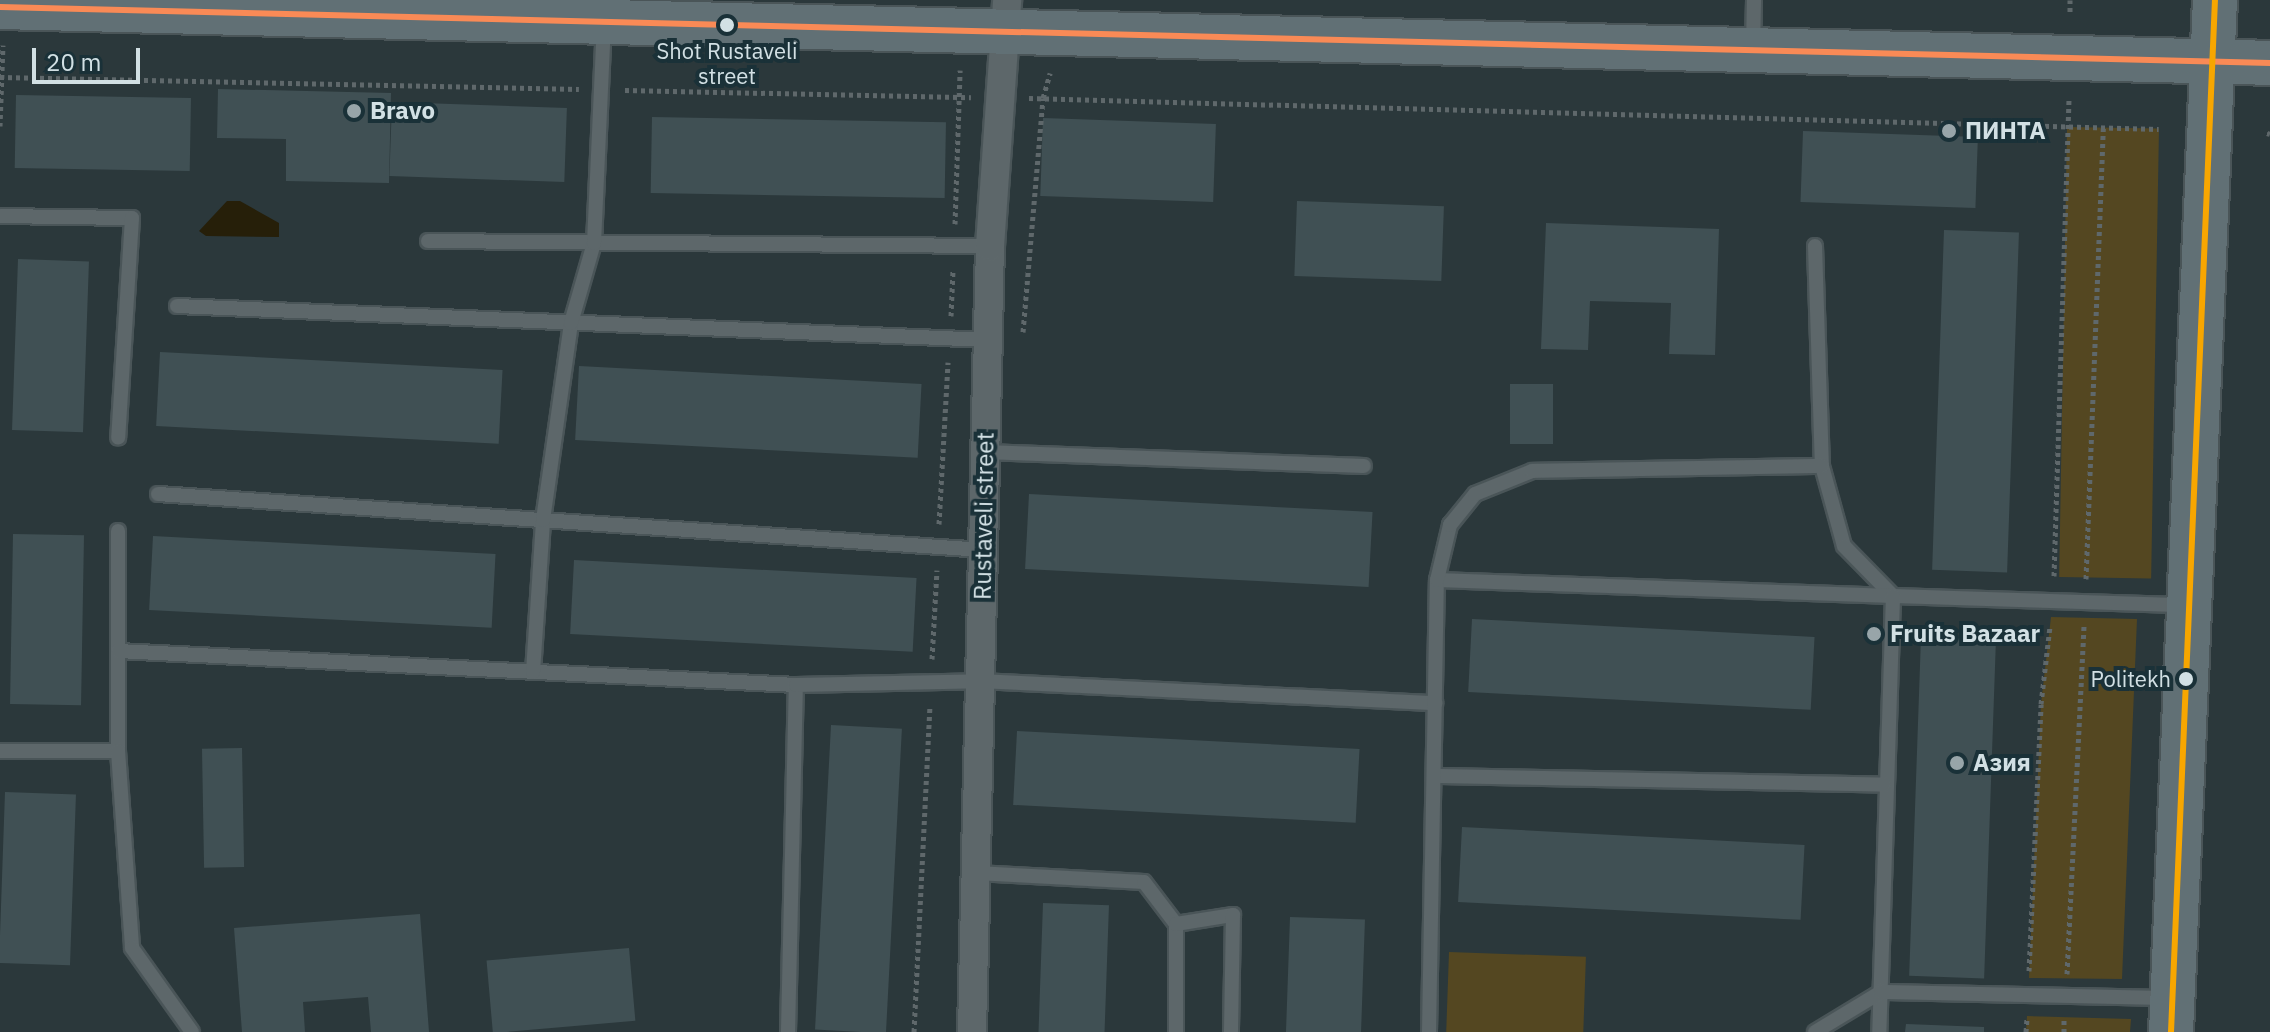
<!DOCTYPE html>
<meta charset="utf-8">
<style>
body{margin:0}
#map{position:relative;width:2270px;height:1032px;overflow:hidden;background:#2b383b;font-family:"IBM Plex Sans",sans-serif}
div>[style]{position:absolute}
[style*='--x']{left:calc(var(--x)*1px);top:calc(var(--y)*1px);width:calc(var(--w)*1px);rotate:calc(var(--a)*1deg)}
.green>*{inset:0;background:#544721;transform-origin:0 0}
.water>*{inset:0;background:#261f09}
.building>*{inset:0;background:#405054;transform-origin:0 0}
.path>*{height:5px;margin-top:-2.5px;transform-origin:0;background:repeating-linear-gradient(90deg,#5f686b 0 4px,transparent 0 8px)}
.roads{filter:drop-shadow(2px 0 #4a5558) drop-shadow(-2px 0 #4a5558) drop-shadow(0 2px #4a5558) drop-shadow(0 -2px #4a5558)}
.lane>*{height:14px;margin:-7px;padding:0 7px;transform-origin:7px;border-radius:7px;background:#5d676a}
.street>*{height:28px;margin:-14px;padding:0 14px;transform-origin:14px;border-radius:14px;background:#5d676a}
.primary>*{height:44px;margin:-22px;padding:0 22px;transform-origin:22px;border-radius:22px;background:#617075}
.bus-1>*{height:6px;margin:-3px;padding:0 3px;transform-origin:3px;border-radius:3px;background:#f98a56}
.bus-2>*{height:6px;margin:-3px;padding:0 3px;transform-origin:3px;border-radius:3px;background:#f7a600}
.dots>*{width:22px;height:22px;translate:-50% -50%;box-sizing:border-box;border:4px solid #1a3138;border-radius:50%}
span{translate:-50% -50%;white-space:nowrap;text-align:center;line-height:1.15;-webkit-text-stroke:8px #1a3138;paint-order:stroke}
.bus-label{font-size:22px;color:#d2e0e4}
.right{translate:-100% -50%;text-align:right}
.poi-label{font-size:24px;color:#d2e0e4;font-weight:700}
.left{translate:0 -50%;text-align:left}
.street-label{font-size:24px;color:#d2e0e4}
.scale{position:absolute;left:32px;top:48px;width:108px;height:36px;box-sizing:border-box;border:4px solid #d2e0e4;border-top:0;padding-left:10px;font-size:24px;line-height:28px;white-space:nowrap;color:#d2e0e4;-webkit-text-stroke:6px #1a3138;paint-order:stroke}
</style>
<div id="map">
<div class="green">
<div style="left:2067px;top:127px;width:92px;height:450px;rotate:1deg"></div>
<div style="clip-path:polygon(2051px 617px,2137px 619px,2122px 979px,2029px 978px,2041px 704px)"></div>
<div style="left:1449px;top:952px;width:137px;height:80px;rotate:2deg"></div>
<div style="clip-path:polygon(2027px 1016px,2131px 1019px,2130px 1032px,2026px 1032px)"></div>
</div>
<div class="water">
<div style="clip-path:polygon(227px 201px,240px 201px,279px 223px,279px 237px,206px 236px,199px 231px)"></div>
</div>
<div class="building">
<div style="clip-path:polygon(218px 89px,391px 93px,389px 183px,286px 181px,286px 139px,217px 138px)"></div>
<div style="left:16px;top:95px;width:175px;height:73px;rotate:1deg"></div>
<div style="left:392px;top:102px;width:175px;height:74px;rotate:2deg"></div>
<div style="left:652px;top:117px;width:294px;height:76px;rotate:1deg"></div>
<div style="left:1043px;top:118px;width:173px;height:78px;rotate:2deg"></div>
<div style="left:1803px;top:131px;width:175px;height:71px;rotate:2deg"></div>
<div style="left:1297px;top:201px;width:147px;height:75px;rotate:2deg"></div>
<div style="clip-path:polygon(1546px 223px,1719px 229px,1715px 355px,1669px 354px,1671px 303px,1590px 301px,1588px 350px,1541px 349px)"></div>
<div style="left:1944px;top:230px;width:75px;height:340px;rotate:2deg"></div>
<div style="left:18px;top:259px;width:71px;height:171px;rotate:2deg"></div>
<div style="left:160px;top:352px;width:343px;height:74px;rotate:3deg"></div>
<div style="left:579px;top:366px;width:343px;height:74px;rotate:3deg"></div>
<div style="left:1510px;top:384px;width:43px;height:60px"></div>
<div style="left:1029px;top:494px;width:344px;height:75px;rotate:3deg"></div>
<div style="left:13px;top:534px;width:71px;height:170px;rotate:1deg"></div>
<div style="left:153px;top:536px;width:343px;height:74px;rotate:3deg"></div>
<div style="left:574px;top:560px;width:343px;height:74px;rotate:3deg"></div>
<div style="left:1472px;top:619px;width:343px;height:73px;rotate:3deg"></div>
<div style="left:1921px;top:637px;width:75px;height:339px;rotate:2deg"></div>
<div style="left:831px;top:725px;width:71px;height:305px;rotate:3deg"></div>
<div style="left:1017px;top:731px;width:343px;height:74px;rotate:3deg"></div>
<div style="left:242px;top:748px;width:119px;height:40px;rotate:89deg"></div>
<div style="left:5px;top:792px;width:71px;height:171px;rotate:2deg"></div>
<div style="left:1462px;top:827px;width:343px;height:75px;rotate:3deg"></div>
<div style="left:1043px;top:903px;width:66px;height:129px;rotate:2deg"></div>
<div style="clip-path:polygon(420px 914px,429px 1032px,371px 1032px,368px 997px,303px 1002px,305px 1032px,242px 1032px,234px 928px)"></div>
<div style="left:1290px;top:917px;width:75px;height:115px;rotate:2deg"></div>
<div style="left:629px;top:948px;width:73px;height:143px;rotate:85deg"></div>
<div style="clip-path:polygon(1906px 1024px,1984px 1027px,1984px 1032px,1905px 1032px)"></div>
</div>
<div class="path">
<div style="--x:2070;--y:0;--w:12;--a:90"></div>
<div style="--x:0;--y:77;--w:579;--a:1.19"></div>
<div style="--x:625;--y:90;--w:346;--a:1.2"></div>
<div style="--x:1029;--y:98;--w:1130;--a:1.57"></div>
<div style="--x:0;--y:126;--w:81;--a:-87.9"></div>
<div style="--x:2267;--y:133;--w:3;--a:18"></div>
<div style="--x:955;--y:224;--w:154;--a:-88.1"></div>
<div style="--x:951;--y:316;--w:46;--a:-87.5"></div>
<div style="--x:1023;--y:332;--w:235;--a:-85.1"></div>
<div style="--x:1043;--y:98;--w:26;--a:-74"></div>
<div style="--x:939;--y:524;--w:162;--a:-86.8"></div>
<div style="--x:2054;--y:576;--w:478;--a:-88.2"></div>
<div style="--x:2086;--y:579;--w:451;--a:-87.8"></div>
<div style="--x:932;--y:659;--w:89;--a:-86.8"></div>
<div style="--x:2029;--y:971;--w:267;--a:-87.4"></div>
<div style="--x:2041;--y:704;--w:79;--a:-83.4"></div>
<div style="--x:2067;--y:974;--w:349;--a:-87.2"></div>
<div style="--x:914;--y:1032;--w:327;--a:-87.2"></div>
<div style="--x:2026;--y:1032;--w:15;--a:-86"></div>
<div style="--x:2064;--y:1032;--w:12;--a:-90"></div>
</div>
<div class="roads">
<div class="lane">
<div style="--x:1753;--y:48;--w:48;--a:-88.8"></div>
<div style="--x:0;--y:216;--w:132;--a:0.9"></div>
<div style="--x:132;--y:218;--w:220;--a:93.6"></div>
<div style="--x:428;--y:241;--w:562;--a:0.51"></div>
<div style="--x:1815;--y:246;--w:220;--a:88.2"></div>
<div style="--x:1822;--y:466;--w:83;--a:74.6"></div>
<div style="--x:1844;--y:546;--w:70;--a:45.6"></div>
<div style="--x:1893;--y:596;--w:292;--a:1.8"></div>
<div style="--x:177;--y:306;--w:812;--a:2.4"></div>
<div style="--x:985;--y:452;--w:379;--a:2.1"></div>
<div style="--x:158;--y:494;--w:827;--a:3.88"></div>
<div style="--x:118;--y:531;--w:220;--a:90"></div>
<div style="--x:1437;--y:580;--w:456;--a:2"></div>
<div style="--x:1893;--y:596;--w:436;--a:91.8"></div>
<div style="--x:118;--y:651;--w:679;--a:2.87"></div>
<div style="--x:533;--y:672;--w:152;--a:-86.2"></div>
<div style="--x:543;--y:520;--w:199;--a:-81.9"></div>
<div style="--x:571;--y:323;--w:83;--a:-74"></div>
<div style="--x:594;--y:243;--w:218;--a:-87.4"></div>
<div style="--x:0;--y:751;--w:118;--a:0"></div>
<div style="--x:118;--y:751;--w:197;--a:85.9"></div>
<div style="--x:132;--y:948;--w:103;--a:54.5"></div>
<div style="--x:1434;--y:776;--w:450;--a:1.1"></div>
<div style="--x:976;--y:873;--w:168;--a:3.1"></div>
<div style="--x:1144;--y:882;--w:53;--a:52.7"></div>
<div style="--x:1176;--y:924;--w:108;--a:90"></div>
<div style="--x:1176;--y:924;--w:58;--a:-9"></div>
<div style="--x:1233;--y:915;--w:117;--a:91"></div>
<div style="--x:788;--y:1032;--w:347;--a:-88.7"></div>
<div style="--x:796;--y:685;--w:184;--a:-1.2"></div>
<div style="--x:980;--y:681;--w:456;--a:2.8"></div>
<div style="--x:1429;--y:1032;--w:452;--a:-89"></div>
<div style="--x:1437;--y:580;--w:57;--a:-76.7"></div>
<div style="--x:1450;--y:525;--w:40;--a:-51"></div>
<div style="--x:1475;--y:494;--w:61;--a:-22"></div>
<div style="--x:1532;--y:471;--w:290;--a:-1"></div>
<div style="--x:1815;--y:1032;--w:77;--a:-31.2"></div>
<div style="--x:1881;--y:992;--w:288;--a:1.2"></div>
</div>
<div class="street">
<div style="--x:972;--y:1032;--w:786;--a:-88.69"></div>
<div style="--x:990;--y:246;--w:247;--a:-86"></div>
</div>
<div class="primary">
<div style="--x:0;--y:7;--w:2271;--a:1.41"></div>
<div style="--x:2171;--y:1032;--w:1033;--a:-87.56"></div>
</div>
</div>
<div class="bus-1">
<div style="--x:0;--y:7;--w:2271;--a:1.41"></div>
</div>
<div class="bus-2">
<div style="--x:2171;--y:1032;--w:1033;--a:-87.56"></div>
</div>
<div class="dots">
<div style="left:727px;top:25px;background:#d2e0e4"></div>
<div style="left:354px;top:111px;background:#98a5a9"></div>
<div style="left:1949px;top:131px;background:#98a5a9"></div>
<div style="left:1874px;top:634px;background:#98a5a9"></div>
<div style="left:2186px;top:679px;background:#d2e0e4"></div>
<div style="left:1957px;top:763px;background:#98a5a9"></div>
</div>
<div class="bus-label">
<span style="left:727px;top:63px">Shot Rustaveli<br>street</span>
<span class="right" style="left:2171px;top:679px">Politekh</span>
</div>
<div class="poi-label">
<span class="left" style="left:370px;top:111px">Bravo</span>
<span class="left" style="left:1965px;top:131px">ПИНТА</span>
<span class="left" style="left:1890px;top:634px">Fruits Bazaar</span>
<span class="left" style="left:1973px;top:763px">Азия</span>
</div>
<div class="street-label">
<span style="left:984px;top:516px;rotate:-89deg">Rustaveli street</span>
</div>
<div class="scale">20 m</div>
</div>
